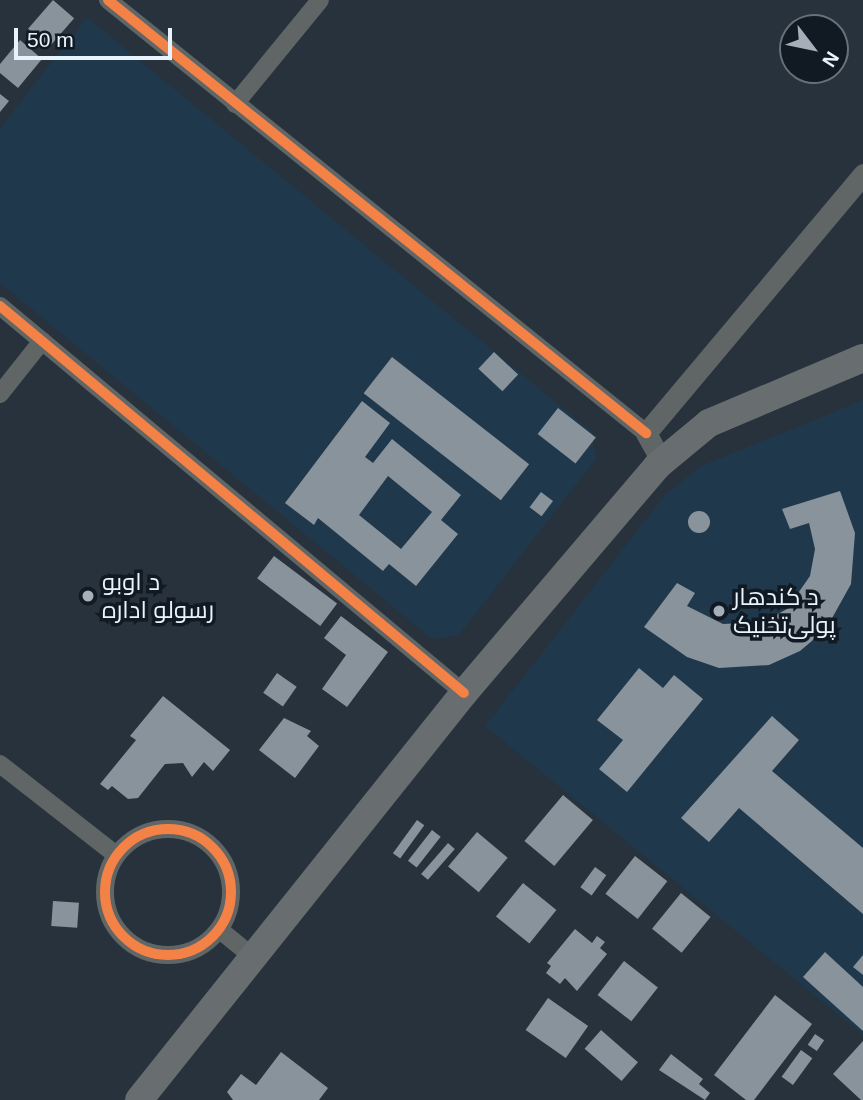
<!DOCTYPE html>
<meta charset="utf-8">
<style>
body{margin:0}
#map{position:relative;width:863px;height:1100px;overflow:hidden;background:#27323c;font-family:Arial,Cairo,sans-serif}
div>[style]{position:absolute}
[style*='--x']{left:calc(var(--x)*1px);top:calc(var(--y)*1px);width:calc(var(--w)*1px);rotate:calc(var(--a)*1deg)}
.built>*{inset:0;background:#20384c}
.building>*{inset:0;background:#89939c;transform-origin:0 0}
.round{border-radius:50%}
.minor>*{height:18px;margin:-9px;padding:0 9px;transform-origin:9px;border-radius:9px;background:#606566}
.minor>.ring{margin:-9px;padding:0;box-sizing:content-box;background:none;border:18px solid #606566;border-radius:50%}
.tertiary>*{height:21px;margin:-10.5px;padding:0 10.5px;transform-origin:10.5px;border-radius:10.5px;background:#606566}
.primary>*{height:28px;margin:-14px;padding:0 14px;transform-origin:14px;border-radius:14px;background:#686e70}
.cycleway>*{height:10px;margin:-5px;padding:0 5px;transform-origin:5px;border-radius:5px;background:#f48246}
.cycleway>.ring{margin:-5px;padding:0;box-sizing:content-box;background:none;border:10px solid #f48246;border-radius:50%}
.dots>*{width:19px;height:19px;translate:-50% -50%;box-sizing:border-box;border:4px solid #111a22;border-radius:50%}
span{translate:-50% -50%;white-space:nowrap;text-align:center;line-height:1.15;-webkit-text-stroke:7px #111a22;paint-order:stroke}
.poi-label{font-size:24px;color:#e7f3fe}
.left{translate:0 -50%;text-align:left}
.north{position:absolute;left:779px;top:14px;width:70px;height:70px;box-sizing:border-box;background:#111a22;border:2px solid #67717a;border-radius:50%;rotate:122deg;font-size:19px;font-weight:700;line-height:28px;text-align:center;color:#e7f3fe}
.north::after{content:'';display:block;margin:auto;width:24px;height:32px;background:#a4afba;clip-path:polygon(50% 0,100% 100%,50% 72%,0 100%)}
.scale{position:absolute;left:14px;top:28px;width:158px;height:32px;box-sizing:border-box;border:4px solid #e7f3fe;border-top:0;padding-left:9px;font-size:21px;line-height:24px;white-space:nowrap;color:#e7f3fe;-webkit-text-stroke:5px #111a22;paint-order:stroke}
</style>
<div id="map">
<div class="built">
<div style="clip-path:polygon(87px 17px,592px 432px,596px 459px,459px 635px,432px 639px,0 283px,0 128px)"></div>
<div style="clip-path:polygon(863px 400px,863px 1035px,485px 726px,665px 495px,701px 466px)"></div>
</div>
<div class="building">
<div style="left:53px;top:0;width:28px;height:38px;rotate:41deg"></div>
<div style="clip-path:polygon(20px 40px,42px 59px,18px 88px,0 73px,0 64px)"></div>
<div style="clip-path:polygon(0 94px,9px 101px,0 112px)"></div>
<div style="left:494px;top:352px;width:33px;height:23px;rotate:43deg"></div>
<div style="left:392px;top:357px;width:174px;height:46px;rotate:38deg"></div>
<div style="clip-path:polygon(evenodd,362px 401px,390px 423px,365px 457px,373px 463px,392px 439px,461px 495px,441px 520px,458px 534px,416px 586px,389px 564px,383px 571px,318px 518px,314px 525px,285px 503px,362px 401px,388px 476px,432px 512px,401px 549px,359px 515px,388px 476px)"></div>
<div style="left:558px;top:408px;width:48px;height:33px;rotate:38deg"></div>
<div style="clip-path:polygon(840px 491px,855px 533px,851px 584px,826px 629px,800px 651px,769px 665px,719px 668px,687px 657px,644px 627px,677px 583px,695px 593px,687px 606px,723px 624px,763px 622px,787px 609px,810px 576px,815px 549px,809px 523px,790px 529px,782px 509px)"></div>
<div style="left:541px;top:492px;width:15px;height:19px;rotate:37deg"></div>
<div class="round" style="left:688px;top:511px;width:22px;height:22px"></div>
<div style="left:274px;top:556px;width:79px;height:28px;rotate:37deg"></div>
<div style="clip-path:polygon(341px 616px,388px 652px,347px 707px,322px 689px,346px 655px,324px 638px)"></div>
<div style="clip-path:polygon(639px 668px,663px 688px,674px 675px,703px 699px,627px 792px,599px 769px,623px 740px,597px 720px)"></div>
<div style="left:277px;top:673px;width:24px;height:24px;rotate:35deg"></div>
<div style="clip-path:polygon(163px 696px,230px 750px,213px 771px,204px 762px,192px 777px,183px 763px,165px 764px,138px 798px,128px 799px,112px 786px,108px 790px,100px 784px,136px 740px,130px 736px)"></div>
<div style="clip-path:polygon(772px 716px,799px 740px,772px 771px,863px 848px,863px 914px,739px 808px,709px 842px,681px 818px)"></div>
<div style="clip-path:polygon(284px 718px,311px 731px,307px 736px,319px 746px,295px 778px,259px 750px)"></div>
<div style="left:563px;top:795px;width:39px;height:60px;rotate:40deg"></div>
<div style="left:417px;top:820px;width:9px;height:41px;rotate:36deg"></div>
<div style="left:432px;top:830px;width:11px;height:39px;rotate:38deg"></div>
<div style="left:477px;top:832px;width:40px;height:45px;rotate:40deg"></div>
<div style="left:448px;top:843px;width:9px;height:41px;rotate:41deg"></div>
<div style="left:635px;top:856px;width:41px;height:48px;rotate:38deg"></div>
<div style="left:595px;top:867px;width:14px;height:25px;rotate:36deg"></div>
<div style="left:523px;top:883px;width:43px;height:43px;rotate:39deg"></div>
<div style="left:681px;top:893px;width:38px;height:46px;rotate:39deg"></div>
<div style="left:53px;top:901px;width:26px;height:25px;rotate:4deg"></div>
<div style="clip-path:polygon(575px 929px,592px 943px,597px 936px,605px 942px,600px 948px,607px 954px,577px 991px,565px 978px,560px 984px,546px 973px,551px 966px,547px 963px)"></div>
<div style="clip-path:polygon(825px 952px,863px 987px,863px 1031px,803px 977px)"></div>
<div style="clip-path:polygon(863px 955px,863px 975px,853px 967px)"></div>
<div style="left:624px;top:961px;width:43px;height:43px;rotate:38deg"></div>
<div style="clip-path:polygon(775px 995px,812px 1024px,754px 1100px,746px 1100px,714px 1075px)"></div>
<div style="left:548px;top:998px;width:49px;height:39px;rotate:35deg"></div>
<div style="left:601px;top:1030px;width:49px;height:25px;rotate:41deg"></div>
<div style="left:815px;top:1034px;width:11px;height:13px;rotate:34deg"></div>
<div style="clip-path:polygon(863px 1041px,863px 1100px,861px 1100px,833px 1074px)"></div>
<div style="left:801px;top:1050px;width:14px;height:33px;rotate:36deg"></div>
<div style="clip-path:polygon(281px 1052px,328px 1088px,319px 1100px,233px 1100px,227px 1092px,241px 1074px,256px 1085px)"></div>
<div style="clip-path:polygon(671px 1054px,703px 1079px,699px 1084px,710px 1093px,705px 1100px,659px 1070px)"></div>
</div>
<div class="minor">
<div style="--x:108;--y:0;--w:691;--a:38.83"></div>
<div style="--x:235;--y:104;--w:134;--a:-50.7"></div>
<div style="--x:0;--y:306;--w:604;--a:39.83"></div>
<div style="--x:0;--y:394;--w:68;--a:-51.6"></div>
<div style="--x:0;--y:764;--w:147;--a:38.1"></div>
<div class="ring" style="left:105px;top:829px;width:108px;height:108px"></div>
<div style="--x:220;--y:930;--w:43;--a:39.3"></div>
</div>
<div class="tertiary">
<div style="--x:662;--y:462;--w:33;--a:-119"></div>
<div style="--x:646;--y:433;--w:338;--a:-50"></div>
</div>
<div class="primary">
<div style="--x:139;--y:1100;--w:521;--a:-51.39"></div>
<div style="--x:464;--y:693;--w:298;--a:-49.6"></div>
<div style="--x:657;--y:466;--w:67;--a:-39.6"></div>
<div style="--x:709;--y:423;--w:167;--a:-22.9"></div>
</div>
<div class="cycleway">
<div style="--x:108;--y:0;--w:691;--a:38.83"></div>
<div style="--x:0;--y:306;--w:604;--a:39.83"></div>
<div class="ring" style="left:105px;top:829px;width:116px;height:116px"></div>
</div>
<div class="dots">
<div style="left:88px;top:596px;background:#a4afba"></div>
<div style="left:719px;top:611px;background:#a4afba"></div>
</div>
<div class="poi-label">
<span class="left" style="left:102px;top:596px">د اوبو<br>رسولو اداره</span>
<span class="left" style="left:733px;top:611px">د کندهار<br>پولی‌تخنیک</span>
</div>
<div class="north">N</div>
<div class="scale">50 m</div>
</div>
